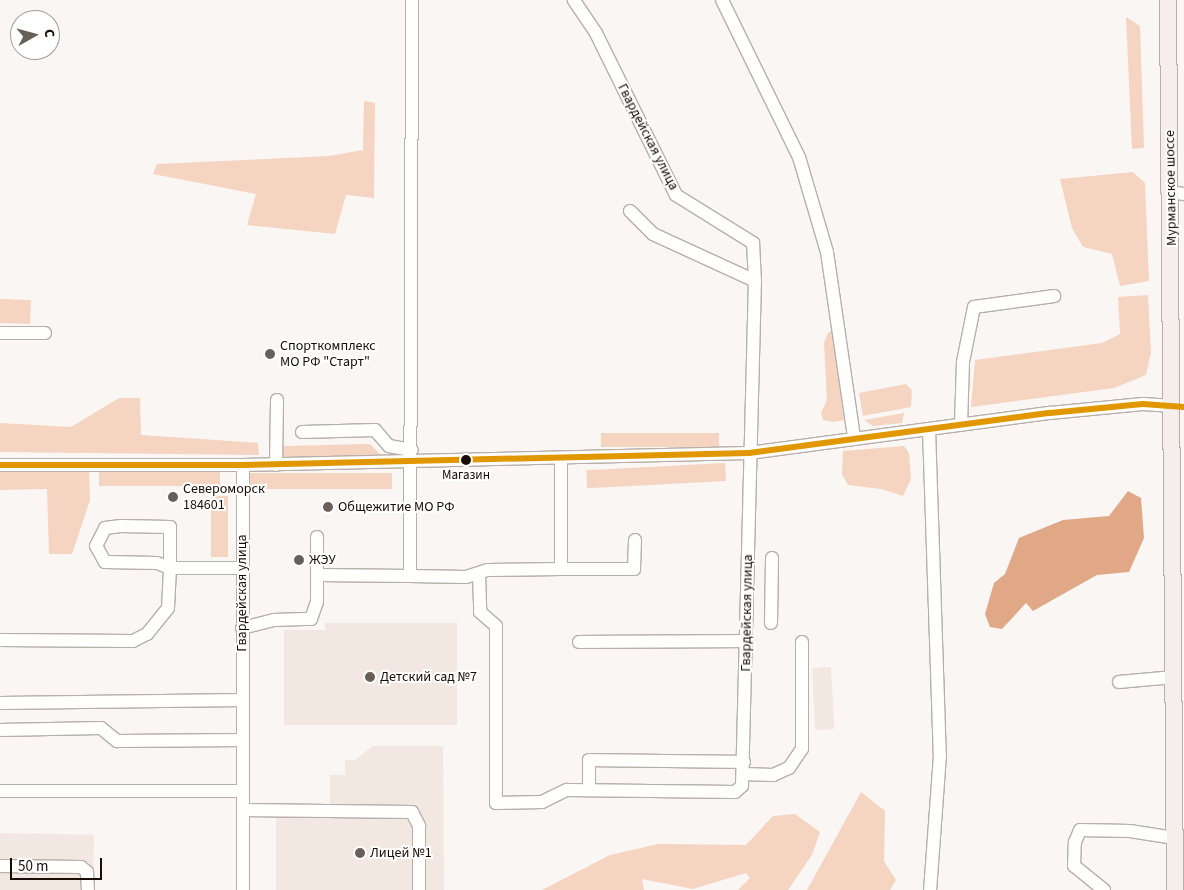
<!DOCTYPE html>
<meta charset="utf-8">
<style>
body{margin:0}
#map{position:relative;width:1184px;height:890px;overflow:hidden;background:#faf6f4;font-family:"Source Sans 3",sans-serif}
div>[style]{position:absolute}
[style*='--x']{left:calc(var(--x)*1px);top:calc(var(--y)*1px);width:calc(var(--w)*1px);rotate:calc(var(--a)*1deg)}
.built>*{inset:0;background:#f3e7e1;transform-origin:0 0}
.green>*{inset:0;background:#f5d4c2;transform-origin:0 0}
.water>*{inset:0;background:#e1a888}
.roads{filter:drop-shadow(1px 0 #b7afab) drop-shadow(-1px 0 #b7afab) drop-shadow(0 1px #b7afab) drop-shadow(0 -1px #b7afab)}
.minor>*{height:12px;margin:-6px;padding:0 6px;transform-origin:6px;border-radius:6px;background:#fefefd}
.major>*{height:16px;margin:-8px;padding:0 8px;transform-origin:8px;border-radius:8px;background:#f5eeeb}
.bus-1>*{height:6px;margin:-3px;padding:0 3px;transform-origin:3px;border-radius:3px;background:#e19701}
.dots>*{width:14px;height:14px;translate:-50% -50%;box-sizing:border-box;border:2px solid #fff;border-radius:50%}
span{translate:-50% -50%;white-space:nowrap;text-align:center;line-height:1.15;-webkit-text-stroke:4px #fff;paint-order:stroke}
.bus-label{font-size:13px;color:#190d06}
.street-label{font-size:14px;color:#190d06}
.poi-label{font-size:14px;color:#190d06}
.left{translate:0 -50%;text-align:left}
.north{position:absolute;left:10px;top:10px;width:50px;height:50px;box-sizing:border-box;background:#fff;border:1px solid #a39e9b;border-radius:50%;rotate:83deg;font-size:14px;font-weight:700;line-height:20px;text-align:center;color:#190d06}
.north::after{content:'';display:block;margin:auto;width:18px;height:22px;background:#685f59;clip-path:polygon(50% 0,100% 100%,50% 72%,0 100%)}
.scale{position:absolute;left:10px;top:858px;width:92px;height:22px;box-sizing:border-box;border:2px solid #190d06;border-top:0;padding-left:6px;font-size:15px;line-height:18px;white-space:nowrap;color:#190d06;-webkit-text-stroke:4px #fff;paint-order:stroke}
</style>
<div id="map">
<div class="built">
<div style="clip-path:polygon(325px 623px,457px 623px,457px 725px,284px 725px,284px 630px,325px 630px)"></div>
<div style="left:831px;top:667px;width:62px;height:19px;rotate:87deg"></div>
<div style="clip-path:polygon(373px 746px,443px 746px,444px 890px,276px 890px,276px 817px,330px 817px,330px 775px,345px 775px,345px 760px,355px 760px)"></div>
<div style="left:0;top:833px;width:94px;height:57px;rotate:1deg"></div>
</div>
<div class="green">
<div style="clip-path:polygon(1126px 17px,1140px 26px,1144px 148px,1132px 149px)"></div>
<div style="clip-path:polygon(364px 101px,375px 103px,374px 198px,346px 195px,335px 234px,247px 225px,256px 194px,153px 174px,157px 164px,329px 156px,363px 150px)"></div>
<div style="clip-path:polygon(1133px 172px,1145px 183px,1149px 281px,1120px 286px,1112px 254px,1083px 247px,1072px 228px,1060px 179px)"></div>
<div style="clip-path:polygon(1148px 295px,1151px 352px,1146px 375px,1114px 388px,971px 407px,975px 360px,1102px 343px,1120px 334px,1118px 297px)"></div>
<div style="left:0;top:299px;width:31px;height:24px;rotate:2deg"></div>
<div style="clip-path:polygon(832px 331px,844px 420px,833px 422px,823px 420px,821px 413px,827px 400px,824px 343px,828px 333px)"></div>
<div style="clip-path:polygon(906px 384px,912px 390px,911px 407px,863px 416px,859px 393px)"></div>
<div style="clip-path:polygon(119px 398px,140px 398px,141px 435px,258px 443px,259px 455px,0 452px,0 423px,71px 427px)"></div>
<div style="clip-path:polygon(904px 413px,902px 423px,873px 426px,864px 420px)"></div>
<div style="left:719px;top:433px;width:14px;height:118px;rotate:90deg"></div>
<div style="clip-path:polygon(370px 444px,384px 458px,282px 459px,284px 446px)"></div>
<div style="clip-path:polygon(904px 446px,909px 453px,911px 479px,903px 496px,881px 489px,848px 485px,842px 474px,843px 451px)"></div>
<div style="left:725px;top:463px;width:18px;height:139px;rotate:87deg"></div>
<div style="clip-path:polygon(0 470px,89px 470px,90px 500px,72px 554px,49px 554px,47px 489px,0 490px)"></div>
<div style="left:220px;top:472px;width:14px;height:121px;rotate:90deg"></div>
<div style="left:249px;top:473px;width:143px;height:16px"></div>
<div style="left:211px;top:496px;width:17px;height:61px"></div>
<div style="clip-path:polygon(861px 792px,885px 811px,884px 861px,896px 880px,890px 890px,807px 890px)"></div>
<div style="clip-path:polygon(795px 814px,820px 832px,812px 855px,788px 890px,738px 890px,750px 878px,746px 873px,693px 889px,642px 879px,644px 890px,542px 890px,610px 855px,658px 844px,746px 845px,773px 816px)"></div>
</div>
<div class="water">
<div style="clip-path:polygon(1128px 491px,1141px 498px,1144px 538px,1129px 572px,1097px 575px,1033px 611px,1026px 603px,1002px 629px,990px 627px,985px 614px,994px 583px,1005px 574px,1019px 538px,1063px 520px,1109px 516px)"></div>
</div>
<div class="roads">
<div class="minor">
<div style="--x:722;--y:0;--w:175;--a:63.9"></div>
<div style="--x:799;--y:157;--w:99;--a:73.6"></div>
<div style="--x:827;--y:252;--w:188;--a:81.7"></div>
<div style="--x:1171;--y:192;--w:13;--a:9"></div>
<div style="--x:630;--y:211;--w:33;--a:45"></div>
<div style="--x:653;--y:234;--w:112;--a:24.7"></div>
<div style="--x:0;--y:333;--w:45;--a:0"></div>
<div style="--x:961;--y:425;--w:63;--a:-88.2"></div>
<div style="--x:963;--y:362;--w:56;--a:-78.7"></div>
<div style="--x:974;--y:307;--w:81;--a:-7.8"></div>
<div style="--x:929;--y:429;--w:326;--a:88.1"></div>
<div style="--x:940;--y:755;--w:135;--a:94.2"></div>
<div style="--x:302;--y:432;--w:73;--a:-1.6"></div>
<div style="--x:375;--y:430;--w:21;--a:49"></div>
<div style="--x:389;--y:446;--w:23;--a:10"></div>
<div style="--x:0;--y:465;--w:243;--a:0"></div>
<div style="--x:243;--y:465;--w:506;--a:-1.36"></div>
<div style="--x:749;--y:453;--w:304;--a:-7.6"></div>
<div style="--x:1050;--y:413;--w:93;--a:-5.5"></div>
<div style="--x:1143;--y:404;--w:30;--a:4"></div>
<div style="--x:276;--y:465;--w:65;--a:-89.1"></div>
<div style="--x:121;--y:526;--w:49;--a:1.2"></div>
<div style="--x:170;--y:527;--w:41;--a:90"></div>
<div style="--x:170;--y:568;--w:14;--a:-159"></div>
<div style="--x:157;--y:563;--w:52;--a:-178.9"></div>
<div style="--x:105;--y:562;--w:18;--a:-119"></div>
<div style="--x:96;--y:546;--w:20;--a:-63"></div>
<div style="--x:105;--y:528;--w:16;--a:-7"></div>
<div style="--x:561;--y:569;--w:73;--a:0"></div>
<div style="--x:634;--y:569;--w:29;--a:-88"></div>
<div style="--x:317;--y:575;--w:93;--a:0.6"></div>
<div style="--x:410;--y:576;--w:576;--a:-89.8"></div>
<div style="--x:479;--y:575;--w:37;--a:88"></div>
<div style="--x:480;--y:612;--w:21;--a:41"></div>
<div style="--x:496;--y:626;--w:177;--a:90"></div>
<div style="--x:496;--y:803;--w:46;--a:-1.2"></div>
<div style="--x:542;--y:802;--w:28;--a:-26"></div>
<div style="--x:567;--y:790;--w:168;--a:0.7"></div>
<div style="--x:735;--y:792;--w:9;--a:-41"></div>
<div style="--x:742;--y:786;--w:505;--a:-88.53"></div>
<div style="--x:755;--y:281;--w:38;--a:-93"></div>
<div style="--x:753;--y:243;--w:91;--a:-148.1"></div>
<div style="--x:676;--y:195;--w:181;--a:-116.3"></div>
<div style="--x:596;--y:33;--w:40;--a:-124"></div>
<div style="--x:410;--y:576;--w:56;--a:1"></div>
<div style="--x:466;--y:577;--w:23;--a:-18"></div>
<div style="--x:488;--y:570;--w:73;--a:-0.8"></div>
<div style="--x:561;--y:569;--w:110;--a:-90"></div>
<div style="--x:771;--y:623;--w:65;--a:-89.1"></div>
<div style="--x:242;--y:628;--w:33;--a:-14"></div>
<div style="--x:274;--y:620;--w:37;--a:-2"></div>
<div style="--x:311;--y:619;--w:18;--a:-71"></div>
<div style="--x:317;--y:602;--w:65;--a:-90"></div>
<div style="--x:0;--y:640;--w:133;--a:0.4"></div>
<div style="--x:133;--y:641;--w:16;--a:-27"></div>
<div style="--x:147;--y:634;--w:33;--a:-51"></div>
<div style="--x:168;--y:608;--w:40;--a:-87.1"></div>
<div style="--x:170;--y:568;--w:72;--a:0"></div>
<div style="--x:579;--y:642;--w:168;--a:-0.3"></div>
<div style="--x:1119;--y:682;--w:55;--a:-5.2"></div>
<div style="--x:0;--y:703;--w:243;--a:-0.7"></div>
<div style="--x:0;--y:730;--w:101;--a:-1.1"></div>
<div style="--x:101;--y:728;--w:21;--a:39"></div>
<div style="--x:117;--y:741;--w:126;--a:-0.5"></div>
<div style="--x:743;--y:774;--w:30;--a:2"></div>
<div style="--x:773;--y:775;--w:17;--a:-24"></div>
<div style="--x:789;--y:768;--w:23;--a:-56"></div>
<div style="--x:802;--y:749;--w:107;--a:-90"></div>
<div style="--x:589;--y:789;--w:29;--a:-90"></div>
<div style="--x:589;--y:760;--w:155;--a:0.7"></div>
<div style="--x:0;--y:791;--w:243;--a:0"></div>
<div style="--x:243;--y:810;--w:169;--a:0.7"></div>
<div style="--x:412;--y:812;--w:16;--a:63"></div>
<div style="--x:419;--y:826;--w:64;--a:90"></div>
<div style="--x:0;--y:866;--w:81;--a:0.7"></div>
<div style="--x:81;--y:867;--w:8;--a:40"></div>
<div style="--x:87;--y:872;--w:18;--a:87"></div>
<div style="--x:243;--y:890;--w:425;--a:-90"></div>
<div style="--x:1104;--y:890;--w:38;--a:-141"></div>
<div style="--x:1074;--y:866;--w:24;--a:-88"></div>
<div style="--x:1075;--y:842;--w:13;--a:-67"></div>
<div style="--x:1080;--y:830;--w:50;--a:1.1"></div>
<div style="--x:1130;--y:831;--w:45;--a:9"></div>
</div>
<div class="major">
<div style="--x:1168;--y:0;--w:890;--a:89.55"></div>
</div>
</div>
<div class="bus-1">
<div style="--x:0;--y:465;--w:243;--a:0"></div>
<div style="--x:243;--y:465;--w:506;--a:-1.36"></div>
<div style="--x:749;--y:453;--w:304;--a:-7.6"></div>
<div style="--x:1050;--y:413;--w:93;--a:-5.5"></div>
<div style="--x:1143;--y:404;--w:41;--a:4.2"></div>
</div>
<div class="dots">
<div style="left:270px;top:354px;background:#685f59"></div>
<div style="left:466px;top:460px;background:#190d06"></div>
<div style="left:173px;top:497px;background:#685f59"></div>
<div style="left:328px;top:507px;background:#685f59"></div>
<div style="left:299px;top:560px;background:#685f59"></div>
<div style="left:370px;top:677px;background:#685f59"></div>
<div style="left:360px;top:853px;background:#685f59"></div>
</div>
<div class="bus-label">
<span style="left:466px;top:475px">Магазин</span>
</div>
<div class="street-label">
<span style="left:648px;top:137px;rotate:63deg">Гвардейская улица</span>
<span style="left:1171px;top:188px;rotate:-91deg">Мурманское шоссе</span>
<span style="left:242px;top:593px;rotate:-90deg">Гвардейская улица</span>
<span style="left:747px;top:613px;rotate:-89deg">Гвардейская улица</span>
</div>
<div class="poi-label">
<span class="left" style="left:280px;top:354px">Спорткомплекс<br>МО РФ "Старт"</span>
<span class="left" style="left:183px;top:497px">Североморск<br>184601</span>
<span class="left" style="left:338px;top:507px">Общежитие МО РФ</span>
<span class="left" style="left:309px;top:560px">ЖЭУ</span>
<span class="left" style="left:380px;top:677px">Детский сад №7</span>
<span class="left" style="left:370px;top:853px">Лицей №1</span>
</div>
<div class="north">С</div>
<div class="scale">50 m</div>
</div>
